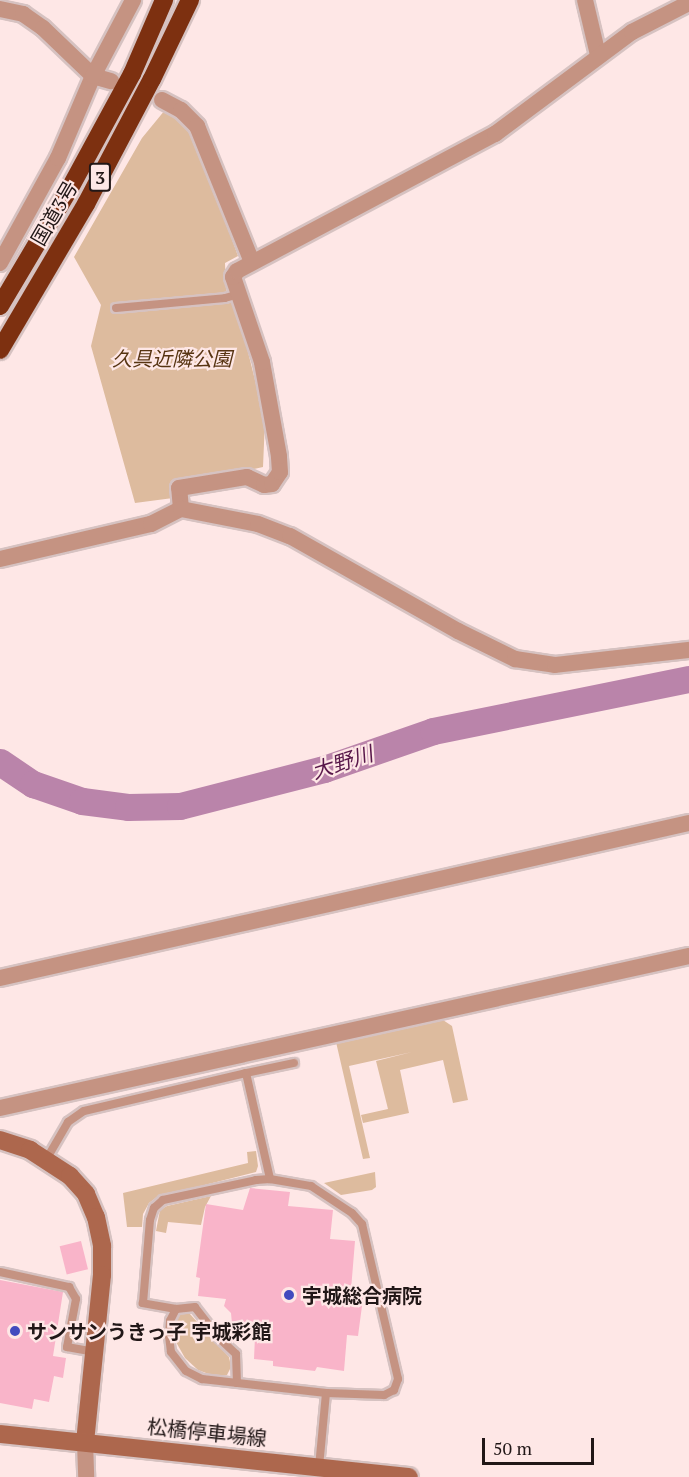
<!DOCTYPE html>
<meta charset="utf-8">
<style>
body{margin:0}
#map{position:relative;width:689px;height:1477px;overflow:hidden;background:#fee7e6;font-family:"PT Serif","Noto Sans JP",serif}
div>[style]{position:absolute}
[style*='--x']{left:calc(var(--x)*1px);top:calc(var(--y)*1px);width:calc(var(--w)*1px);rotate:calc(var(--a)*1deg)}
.green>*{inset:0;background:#ddbb9e}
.river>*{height:27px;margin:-13.5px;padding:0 13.5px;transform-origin:13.5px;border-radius:13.5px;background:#ba84aa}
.building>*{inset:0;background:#f9b4c9;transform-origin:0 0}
.roads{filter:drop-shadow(2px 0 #d6c2c1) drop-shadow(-2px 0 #d6c2c1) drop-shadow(0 2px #d6c2c1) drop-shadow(0 -2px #d6c2c1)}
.lane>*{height:8px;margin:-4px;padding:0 4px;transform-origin:4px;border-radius:4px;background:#c59382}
.street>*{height:16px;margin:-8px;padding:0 8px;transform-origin:8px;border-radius:8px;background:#c59382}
.secondary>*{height:18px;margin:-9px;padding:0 9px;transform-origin:9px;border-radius:9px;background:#ad674d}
.highway>*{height:18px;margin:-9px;padding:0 9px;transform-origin:9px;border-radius:9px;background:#7d3010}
.dots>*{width:16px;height:16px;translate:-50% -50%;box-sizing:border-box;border:3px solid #fee7e6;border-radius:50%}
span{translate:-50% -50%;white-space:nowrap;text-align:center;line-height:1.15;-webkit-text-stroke:4.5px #fee7e6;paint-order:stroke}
.shield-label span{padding:2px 4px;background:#fee7e6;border:2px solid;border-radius:4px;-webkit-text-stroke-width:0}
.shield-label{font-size:18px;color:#211717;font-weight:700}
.street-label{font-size:20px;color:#211717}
.park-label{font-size:20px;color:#573412;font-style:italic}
.poi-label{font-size:20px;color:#211717;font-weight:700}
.left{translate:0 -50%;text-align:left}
.water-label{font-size:21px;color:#58174a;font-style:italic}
.scale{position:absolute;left:482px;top:1438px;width:112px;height:27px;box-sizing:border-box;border:3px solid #211717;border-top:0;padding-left:8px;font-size:18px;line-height:21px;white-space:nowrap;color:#211717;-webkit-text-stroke:4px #fee7e6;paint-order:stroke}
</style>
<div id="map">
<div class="green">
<div style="clip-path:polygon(165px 110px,189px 128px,198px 144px,238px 256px,225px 263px,226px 289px,242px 328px,265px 420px,263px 467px,171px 487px,173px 498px,135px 503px,91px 346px,101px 305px,74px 257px,142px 138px)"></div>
<div style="clip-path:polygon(443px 1020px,452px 1026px,468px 1100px,453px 1103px,443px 1060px,400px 1070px,409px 1113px,363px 1123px,361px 1115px,388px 1109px,376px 1061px,412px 1052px,349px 1066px,370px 1158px,363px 1159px,336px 1042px)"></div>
<div style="clip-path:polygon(256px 1151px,258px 1166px,256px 1172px,157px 1197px,149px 1203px,143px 1214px,142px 1227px,127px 1227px,123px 1193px,248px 1163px,247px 1152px)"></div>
<div style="clip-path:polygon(375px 1172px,376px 1187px,372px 1190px,341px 1195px,324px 1183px)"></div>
<div style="clip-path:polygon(211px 1196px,205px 1207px,201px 1225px,168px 1222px,166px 1233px,156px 1231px,160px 1210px,167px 1206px)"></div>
<div style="clip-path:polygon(189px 1313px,229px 1357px,231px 1367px,227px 1375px,214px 1376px,198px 1370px,185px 1358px,176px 1342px,174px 1326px,180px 1314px)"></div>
</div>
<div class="river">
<div style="--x:0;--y:762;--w:40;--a:34"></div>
<div style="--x:33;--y:784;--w:52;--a:19.1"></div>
<div style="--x:82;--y:801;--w:46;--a:7.4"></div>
<div style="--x:128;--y:807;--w:52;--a:-1.1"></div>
<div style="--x:180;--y:806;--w:149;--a:-14.4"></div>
<div style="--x:324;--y:769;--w:115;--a:-19.2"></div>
<div style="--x:433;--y:731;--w:261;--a:-11.5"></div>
</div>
<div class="building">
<div style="clip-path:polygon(250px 1188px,290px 1192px,288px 1206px,333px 1210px,330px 1239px,355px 1241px,351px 1290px,364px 1291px,358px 1336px,347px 1335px,344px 1371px,317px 1367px,315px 1371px,273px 1366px,273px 1361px,254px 1359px,255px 1336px,246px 1333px,243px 1325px,232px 1324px,231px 1313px,224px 1306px,226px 1299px,198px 1296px,200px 1278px,196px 1277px,206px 1204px,243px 1210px)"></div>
<div style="left:81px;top:1241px;width:29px;height:22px;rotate:76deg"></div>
<div style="clip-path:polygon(0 1280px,63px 1292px,53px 1356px,66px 1358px,63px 1378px,54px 1376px,49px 1402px,34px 1399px,32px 1409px,0 1403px)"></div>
</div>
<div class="roads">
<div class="lane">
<div style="--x:116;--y:308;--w:109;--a:-5.2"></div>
<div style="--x:225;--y:298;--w:15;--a:-16"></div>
<div style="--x:246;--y:1073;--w:49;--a:-11.8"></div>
<div style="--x:46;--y:1160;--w:44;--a:-59.9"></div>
<div style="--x:68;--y:1122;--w:19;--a:-35"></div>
<div style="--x:84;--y:1111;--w:166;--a:-13.2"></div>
<div style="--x:246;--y:1073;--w:109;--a:77.2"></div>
<div style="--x:0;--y:1272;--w:71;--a:12.3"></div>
<div style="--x:69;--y:1287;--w:14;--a:60"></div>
<div style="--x:76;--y:1299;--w:49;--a:100.6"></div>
<div style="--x:67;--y:1347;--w:27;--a:10"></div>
<div style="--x:176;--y:1309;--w:34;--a:-170"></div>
<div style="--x:143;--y:1303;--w:83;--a:-85.2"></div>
<div style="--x:150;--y:1220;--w:13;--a:-72"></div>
<div style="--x:154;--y:1208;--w:12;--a:-42"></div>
<div style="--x:163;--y:1200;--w:95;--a:-12.1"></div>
<div style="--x:256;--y:1180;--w:14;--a:-4"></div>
<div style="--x:270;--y:1179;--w:42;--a:9.7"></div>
<div style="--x:311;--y:1186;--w:49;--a:33.4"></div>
<div style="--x:352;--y:1213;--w:15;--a:48"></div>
<div style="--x:362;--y:1224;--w:159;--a:76.9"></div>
<div style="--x:398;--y:1379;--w:12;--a:110"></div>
<div style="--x:394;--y:1390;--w:11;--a:153"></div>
<div style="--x:384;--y:1395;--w:58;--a:-178"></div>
<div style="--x:237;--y:1383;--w:29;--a:-92"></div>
<div style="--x:236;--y:1354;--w:23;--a:-137"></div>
<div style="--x:219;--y:1338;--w:39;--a:-128"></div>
<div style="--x:195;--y:1307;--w:19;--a:174"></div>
<div style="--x:176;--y:1309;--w:13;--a:117"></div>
<div style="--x:170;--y:1321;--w:15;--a:94"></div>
<div style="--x:169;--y:1336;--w:16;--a:83"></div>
<div style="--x:171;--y:1352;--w:24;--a:52"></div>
<div style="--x:186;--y:1371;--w:18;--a:27"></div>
<div style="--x:202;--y:1379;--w:125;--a:6.4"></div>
<div style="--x:326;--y:1393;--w:74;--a:95.4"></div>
</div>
<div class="street">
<div style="--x:585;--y:0;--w:57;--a:76.7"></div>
<div style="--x:0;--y:9;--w:24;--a:12"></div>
<div style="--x:23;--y:14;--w:24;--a:35"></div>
<div style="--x:43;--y:28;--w:69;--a:43.8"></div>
<div style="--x:93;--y:76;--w:19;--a:16"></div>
<div style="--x:162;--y:100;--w:21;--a:28"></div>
<div style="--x:181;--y:110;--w:23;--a:45"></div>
<div style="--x:197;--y:126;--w:147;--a:68"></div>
<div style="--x:0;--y:263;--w:120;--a:-61.1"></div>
<div style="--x:58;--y:158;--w:89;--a:-66.9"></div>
<div style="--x:93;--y:76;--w:86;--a:-62.2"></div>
<div style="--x:181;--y:509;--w:21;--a:-95"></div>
<div style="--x:179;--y:488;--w:69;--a:-9.2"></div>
<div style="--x:247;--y:477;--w:19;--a:25"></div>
<div style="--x:264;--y:485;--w:8;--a:-7"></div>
<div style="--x:272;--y:484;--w:14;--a:-56"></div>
<div style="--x:280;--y:472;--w:16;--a:-94"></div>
<div style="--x:279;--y:456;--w:96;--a:-100.3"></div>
<div style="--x:262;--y:362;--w:90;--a:-108.8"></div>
<div style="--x:233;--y:277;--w:7;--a:-56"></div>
<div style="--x:237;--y:271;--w:292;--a:-28"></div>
<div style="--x:495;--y:134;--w:171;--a:-36.7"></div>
<div style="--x:632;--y:32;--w:64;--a:-27"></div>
<div style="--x:0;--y:559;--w:155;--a:-13.1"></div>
<div style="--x:151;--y:524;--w:34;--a:-27"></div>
<div style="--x:181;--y:509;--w:78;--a:11"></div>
<div style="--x:258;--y:524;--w:34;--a:21"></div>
<div style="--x:290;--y:536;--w:193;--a:29.5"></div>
<div style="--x:458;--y:631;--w:64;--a:26.2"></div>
<div style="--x:515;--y:659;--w:40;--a:8.5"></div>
<div style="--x:555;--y:665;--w:135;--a:-6.4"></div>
<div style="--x:0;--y:978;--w:706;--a:-12.68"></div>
<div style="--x:0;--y:1108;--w:706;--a:-12.44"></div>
<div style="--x:85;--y:1442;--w:35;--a:88"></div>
</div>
<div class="secondary">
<div style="--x:0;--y:1140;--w:32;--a:18"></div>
<div style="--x:30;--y:1150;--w:48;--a:33"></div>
<div style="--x:70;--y:1176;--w:24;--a:48"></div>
<div style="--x:86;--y:1194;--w:25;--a:67"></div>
<div style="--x:96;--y:1217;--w:30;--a:78"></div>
<div style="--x:102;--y:1246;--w:29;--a:90"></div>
<div style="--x:102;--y:1275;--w:168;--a:95.8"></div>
<div style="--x:0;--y:1434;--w:411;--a:6"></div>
</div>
<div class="highway">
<div style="--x:0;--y:306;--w:137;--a:-59.3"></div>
<div style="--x:70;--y:188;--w:130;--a:-61.5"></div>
<div style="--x:132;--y:74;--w:81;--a:-66.6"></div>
<div style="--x:0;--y:350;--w:169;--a:-59.5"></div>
<div style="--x:86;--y:204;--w:141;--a:-62.2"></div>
<div style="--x:152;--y:79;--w:88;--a:-64.3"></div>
</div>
</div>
<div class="dots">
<div style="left:289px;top:1295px;background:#424abe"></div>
<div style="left:15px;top:1331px;background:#424abe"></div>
</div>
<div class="shield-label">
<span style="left:100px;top:177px">3</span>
</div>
<div class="street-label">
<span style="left:54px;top:213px;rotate:-60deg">国道3号</span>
<span style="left:207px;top:1432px;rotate:6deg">松橋停車場線</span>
</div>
<div class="park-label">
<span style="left:172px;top:358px">久具近隣公園</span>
</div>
<div class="poi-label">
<span class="left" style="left:302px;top:1295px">宇城総合病院</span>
<span class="left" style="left:27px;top:1331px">サンサンうきっ子 宇城彩館</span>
</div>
<div class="water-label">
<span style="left:342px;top:762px;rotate:-18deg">大野川</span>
</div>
<div class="scale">50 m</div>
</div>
